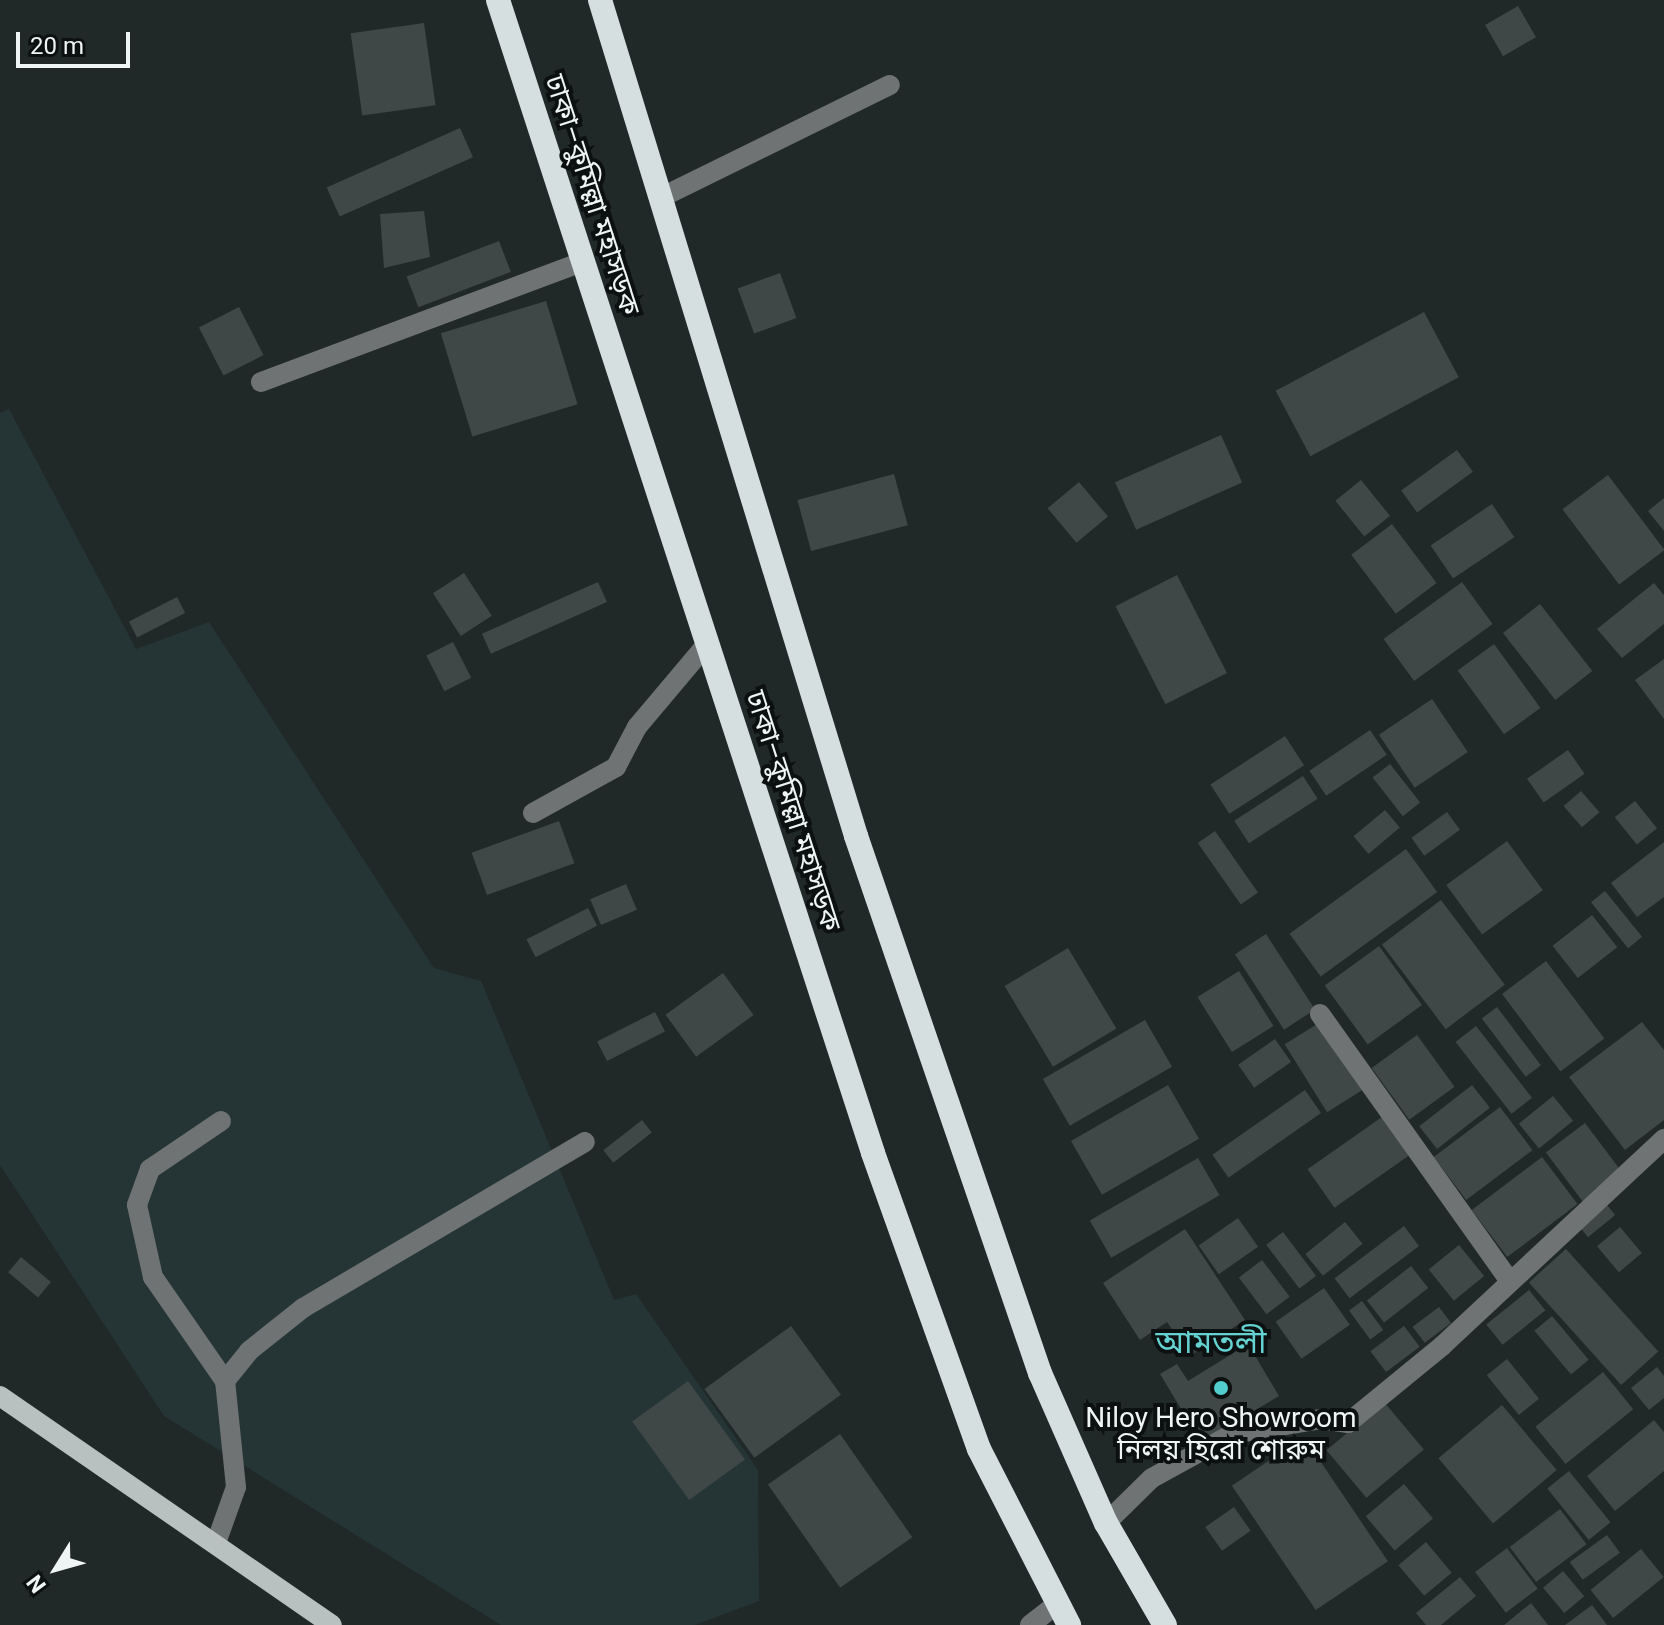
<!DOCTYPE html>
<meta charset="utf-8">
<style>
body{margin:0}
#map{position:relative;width:1664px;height:1625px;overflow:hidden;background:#202828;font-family:Roboto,"Noto Sans Bengali",sans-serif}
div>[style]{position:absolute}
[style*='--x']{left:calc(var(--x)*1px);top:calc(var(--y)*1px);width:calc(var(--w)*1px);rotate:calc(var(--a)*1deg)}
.built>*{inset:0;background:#253535}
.building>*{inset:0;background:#3f4747;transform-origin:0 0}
.minor>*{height:20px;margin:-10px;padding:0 10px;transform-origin:10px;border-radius:10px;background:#6f7373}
.major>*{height:20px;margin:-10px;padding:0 10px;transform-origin:10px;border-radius:10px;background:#b8c1c0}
.highway>*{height:24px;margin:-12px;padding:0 12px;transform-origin:12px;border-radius:12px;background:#d5dfdf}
.dots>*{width:22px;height:22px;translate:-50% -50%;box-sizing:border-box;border:4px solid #0d1010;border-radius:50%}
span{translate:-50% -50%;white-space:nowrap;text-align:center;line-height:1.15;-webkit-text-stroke:8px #0d1010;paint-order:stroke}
.street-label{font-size:28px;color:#eff4f4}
.poi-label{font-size:28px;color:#eff4f4}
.quarter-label{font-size:32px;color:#65d2d2}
.north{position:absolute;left:16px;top:1529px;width:80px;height:80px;-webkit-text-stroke:6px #0d1010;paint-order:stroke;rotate:233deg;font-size:22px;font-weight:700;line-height:32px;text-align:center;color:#eff4f4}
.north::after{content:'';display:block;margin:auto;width:28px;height:36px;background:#eff4f4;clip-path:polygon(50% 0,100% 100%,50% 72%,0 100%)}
.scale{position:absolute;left:16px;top:32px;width:114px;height:36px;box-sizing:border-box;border:4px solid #eff4f4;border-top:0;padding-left:10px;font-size:24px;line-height:28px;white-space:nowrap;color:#eff4f4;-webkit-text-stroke:6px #0d1010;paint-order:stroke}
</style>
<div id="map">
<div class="built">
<div style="clip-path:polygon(9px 409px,136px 649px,209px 622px,434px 968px,481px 981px,614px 1300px,636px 1294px,758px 1470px,759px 1601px,695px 1625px,501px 1625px,164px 1416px,0 1165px,0 413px)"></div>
</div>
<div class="building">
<div style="left:1518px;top:6px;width:36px;height:38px;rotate:60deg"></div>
<div style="left:424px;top:23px;width:83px;height:74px;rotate:82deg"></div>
<div style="left:460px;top:128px;width:32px;height:146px;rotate:66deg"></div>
<div style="clip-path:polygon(424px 211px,430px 257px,384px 268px,380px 214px)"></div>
<div style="left:499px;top:241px;width:33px;height:99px;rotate:69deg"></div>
<div style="left:780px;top:273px;width:48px;height:45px;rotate:70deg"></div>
<div style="left:546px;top:301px;width:108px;height:110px;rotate:73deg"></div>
<div style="left:239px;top:307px;width:54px;height:45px;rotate:63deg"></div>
<div style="left:1424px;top:312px;width:74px;height:168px;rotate:62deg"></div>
<div style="left:1221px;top:435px;width:52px;height:116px;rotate:66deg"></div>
<div style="left:1457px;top:450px;width:27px;height:69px;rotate:54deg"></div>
<div style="left:894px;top:474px;width:53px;height:100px;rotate:75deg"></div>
<div style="left:1608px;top:475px;width:94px;height:57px;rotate:53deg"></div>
<div style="left:1361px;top:480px;width:46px;height:33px;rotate:51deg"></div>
<div style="left:1079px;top:482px;width:45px;height:41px;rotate:50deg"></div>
<div style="clip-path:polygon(1664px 498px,1664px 531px,1648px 511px)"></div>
<div style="left:1492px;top:504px;width:40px;height:74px;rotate:56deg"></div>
<div style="left:1392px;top:524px;width:74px;height:51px;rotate:53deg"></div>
<div style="left:464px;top:573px;width:51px;height:37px;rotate:57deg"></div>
<div style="left:1177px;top:575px;width:110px;height:69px;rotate:63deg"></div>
<div style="left:598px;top:582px;width:22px;height:127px;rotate:66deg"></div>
<div style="left:1462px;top:582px;width:52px;height:97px;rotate:54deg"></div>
<div style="clip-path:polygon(1654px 583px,1664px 595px,1664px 624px,1622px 658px,1597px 629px)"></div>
<div style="left:177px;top:597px;width:18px;height:54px;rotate:63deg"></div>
<div style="left:1540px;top:604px;width:85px;height:47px;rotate:52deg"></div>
<div style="left:453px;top:642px;width:40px;height:30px;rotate:63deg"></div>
<div style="left:1494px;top:644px;width:79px;height:45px;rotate:54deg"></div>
<div style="clip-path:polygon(1664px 659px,1664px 719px,1635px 680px)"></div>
<div style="left:1432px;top:699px;width:64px;height:64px;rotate:56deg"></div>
<div style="left:1370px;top:730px;width:30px;height:73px;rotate:56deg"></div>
<div style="left:1285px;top:736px;width:35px;height:89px;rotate:57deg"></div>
<div style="left:1568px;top:750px;width:29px;height:50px;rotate:55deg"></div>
<div style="left:1390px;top:764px;width:49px;height:22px;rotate:52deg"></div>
<div style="left:1303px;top:776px;width:27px;height:82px;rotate:57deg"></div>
<div style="left:1581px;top:791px;width:28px;height:23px;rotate:49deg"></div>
<div style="left:1635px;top:801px;width:35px;height:26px;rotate:51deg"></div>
<div style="left:1385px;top:810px;width:23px;height:41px;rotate:50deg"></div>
<div style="left:1447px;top:812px;width:22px;height:44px;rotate:54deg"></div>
<div style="left:559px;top:821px;width:45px;height:93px;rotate:70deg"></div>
<div style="left:1215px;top:831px;width:75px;height:21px;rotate:55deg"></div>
<div style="left:1507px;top:841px;width:61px;height:75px;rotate:54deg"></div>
<div style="clip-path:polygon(1664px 842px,1664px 897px,1637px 917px,1611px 883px)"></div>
<div style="left:1406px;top:849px;width:53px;height:144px;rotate:54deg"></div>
<div style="left:626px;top:884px;width:28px;height:39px;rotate:67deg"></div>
<div style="left:1605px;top:891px;width:59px;height:18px;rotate:51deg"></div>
<div style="left:1441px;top:900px;width:106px;height:74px;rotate:53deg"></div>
<div style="left:588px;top:908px;width:20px;height:69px;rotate:63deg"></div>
<div style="left:1592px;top:915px;width:41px;height:50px;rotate:52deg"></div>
<div style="left:1266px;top:934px;width:90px;height:37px;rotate:57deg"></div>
<div style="left:1379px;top:946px;width:73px;height:67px;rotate:54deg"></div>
<div style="left:1068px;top:948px;width:94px;height:74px;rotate:59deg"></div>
<div style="left:1546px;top:961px;width:97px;height:55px;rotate:53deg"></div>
<div style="left:1239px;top:971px;width:65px;height:49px;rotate:58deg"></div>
<div style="left:723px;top:973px;width:52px;height:71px;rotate:54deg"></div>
<div style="left:1497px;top:1007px;width:73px;height:19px;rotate:53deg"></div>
<div style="left:655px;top:1012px;width:22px;height:65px;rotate:63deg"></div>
<div style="left:1145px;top:1020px;width:54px;height:118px;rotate:60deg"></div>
<div style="left:1322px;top:1021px;width:80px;height:44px;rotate:58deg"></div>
<div style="clip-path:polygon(1642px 1022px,1664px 1050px,1664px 1120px,1625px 1150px,1569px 1077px)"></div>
<div style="left:1476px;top:1026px;width:91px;height:26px;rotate:52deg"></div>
<div style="left:1417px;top:1035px;width:64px;height:56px;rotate:54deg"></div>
<div style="left:1275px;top:1039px;width:28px;height:45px;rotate:55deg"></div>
<div style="left:1168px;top:1085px;width:62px;height:112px;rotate:60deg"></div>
<div style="left:1472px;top:1085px;width:29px;height:67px;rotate:52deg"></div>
<div style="left:1305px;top:1090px;width:28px;height:113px;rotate:55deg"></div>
<div style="left:1553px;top:1096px;width:32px;height:44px;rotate:51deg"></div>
<div style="left:1500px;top:1107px;width:54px;height:83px;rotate:53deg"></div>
<div style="left:1382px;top:1117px;width:47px;height:91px;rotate:55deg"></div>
<div style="left:642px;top:1120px;width:16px;height:49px;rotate:52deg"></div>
<div style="left:1585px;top:1123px;width:61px;height:49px;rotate:53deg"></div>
<div style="left:1542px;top:1157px;width:59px;height:88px;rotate:53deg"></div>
<div style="left:1198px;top:1158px;width:43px;height:125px;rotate:60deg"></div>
<div style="left:1607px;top:1205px;width:13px;height:35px;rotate:51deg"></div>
<div style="left:1238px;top:1218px;width:35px;height:48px;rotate:55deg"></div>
<div style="left:1345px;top:1222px;width:28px;height:51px;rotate:51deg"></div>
<div style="left:1404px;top:1226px;width:25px;height:87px;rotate:53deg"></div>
<div style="left:1620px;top:1227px;width:34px;height:30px;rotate:50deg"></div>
<div style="clip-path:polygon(1185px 1229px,1245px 1320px,1190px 1356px,1167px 1322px,1140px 1340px,1103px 1283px)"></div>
<div style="left:1283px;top:1232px;width:55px;height:21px;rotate:53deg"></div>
<div style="left:1459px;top:1245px;width:40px;height:39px;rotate:51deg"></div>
<div style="left:1566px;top:1249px;width:138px;height:50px;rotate:48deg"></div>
<div style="left:21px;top:1257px;width:39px;height:20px;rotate:40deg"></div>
<div style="left:1262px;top:1260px;width:46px;height:29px;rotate:53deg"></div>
<div style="left:1411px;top:1266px;width:28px;height:56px;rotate:52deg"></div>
<div style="left:1324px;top:1288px;width:45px;height:59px;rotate:55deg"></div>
<div style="left:1529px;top:1290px;width:26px;height:55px;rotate:51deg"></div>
<div style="left:1362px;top:1301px;width:36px;height:16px;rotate:54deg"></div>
<div style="left:1439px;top:1307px;width:20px;height:33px;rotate:53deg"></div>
<div style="left:1552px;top:1316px;width:57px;height:23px;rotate:50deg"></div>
<div style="left:791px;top:1326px;width:85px;height:107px;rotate:54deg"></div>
<div style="left:1404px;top:1326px;width:26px;height:42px;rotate:53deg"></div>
<div style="clip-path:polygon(1248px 1344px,1279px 1396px,1201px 1442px,1160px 1374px,1177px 1364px,1188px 1381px)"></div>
<div style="left:1507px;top:1359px;width:51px;height:26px;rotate:51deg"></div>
<div style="clip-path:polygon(1657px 1367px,1664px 1376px,1664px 1398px,1649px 1410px,1631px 1388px)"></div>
<div style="left:1603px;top:1372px;width:48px;height:87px;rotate:51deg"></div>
<div style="left:688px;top:1381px;width:97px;height:69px;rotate:54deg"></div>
<div style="left:1384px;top:1402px;width:62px;height:75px;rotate:50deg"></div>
<div style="left:1502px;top:1405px;width:85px;height:83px;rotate:50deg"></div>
<div style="clip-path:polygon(1654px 1420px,1664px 1432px,1664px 1471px,1615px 1511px,1587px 1476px)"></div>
<div style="left:840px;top:1434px;width:126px;height:88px;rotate:55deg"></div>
<div style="left:1304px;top:1437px;width:150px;height:87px;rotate:56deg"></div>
<div style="left:1569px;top:1471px;width:66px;height:28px;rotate:51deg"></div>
<div style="left:1404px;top:1484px;width:45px;height:50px;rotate:50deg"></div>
<div style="left:1234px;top:1507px;width:29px;height:35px;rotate:55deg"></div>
<div style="left:1560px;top:1509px;width:44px;height:63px;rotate:53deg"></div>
<div style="left:1607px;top:1535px;width:22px;height:46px;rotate:54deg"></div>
<div style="left:1426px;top:1542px;width:40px;height:36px;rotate:50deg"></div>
<div style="left:1507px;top:1548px;width:51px;height:40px;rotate:53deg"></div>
<div style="left:1641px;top:1549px;width:36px;height:65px;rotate:51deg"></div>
<div style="left:1563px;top:1571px;width:33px;height:26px;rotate:50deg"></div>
<div style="clip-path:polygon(1460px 1577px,1476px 1596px,1441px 1625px,1426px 1625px,1416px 1613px)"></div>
<div style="clip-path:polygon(1531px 1603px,1548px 1625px,1504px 1625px)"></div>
<div style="clip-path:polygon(1592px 1605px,1607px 1625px,1565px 1625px)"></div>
</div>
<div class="minor">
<div style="--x:660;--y:198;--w:256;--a:-26.2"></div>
<div style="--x:261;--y:382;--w:343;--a:-20.5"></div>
<div style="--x:533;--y:813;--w:95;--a:-29"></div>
<div style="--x:616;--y:767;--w:45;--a:-62.3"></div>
<div style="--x:637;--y:727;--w:109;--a:-49.9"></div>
<div style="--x:1320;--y:1014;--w:328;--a:54.6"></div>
<div style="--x:221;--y:1121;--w:86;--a:145.9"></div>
<div style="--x:150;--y:1169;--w:38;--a:110"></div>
<div style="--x:137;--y:1205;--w:74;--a:77.5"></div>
<div style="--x:153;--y:1277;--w:126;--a:55.3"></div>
<div style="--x:1106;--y:1523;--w:64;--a:-44.4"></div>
<div style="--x:1152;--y:1478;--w:91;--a:-28.8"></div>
<div style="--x:1232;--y:1434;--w:91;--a:-9.5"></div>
<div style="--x:1322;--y:1419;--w:26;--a:9"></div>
<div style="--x:1348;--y:1423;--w:122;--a:-39.3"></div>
<div style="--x:1442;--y:1346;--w:304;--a:-43"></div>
<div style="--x:216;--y:1543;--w:59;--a:-70.3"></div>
<div style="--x:236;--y:1487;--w:107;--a:-95.9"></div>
<div style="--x:225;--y:1381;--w:38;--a:-51"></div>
<div style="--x:249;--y:1351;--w:69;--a:-38.5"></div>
<div style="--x:303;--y:1308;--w:327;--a:-30.5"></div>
<div style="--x:1030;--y:1625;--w:33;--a:-38"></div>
</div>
<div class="major">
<div style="--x:0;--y:1396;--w:403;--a:34.6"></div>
</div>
<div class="highway">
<div style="--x:498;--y:0;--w:1212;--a:71.98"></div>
<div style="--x:873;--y:1153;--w:314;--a:70.3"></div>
<div style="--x:979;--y:1449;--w:198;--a:62.9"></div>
<div style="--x:600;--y:0;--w:874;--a:72.97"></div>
<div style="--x:856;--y:836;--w:568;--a:71.09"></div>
<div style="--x:1040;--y:1373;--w:164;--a:66.3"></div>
<div style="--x:1106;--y:1523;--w:118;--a:60"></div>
</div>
<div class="dots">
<div style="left:1221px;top:1388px;background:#52cdcd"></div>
</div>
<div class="street-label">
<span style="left:592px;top:195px;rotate:72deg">ঢাকা–কুমিল্লা মহাসড়ক</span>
<span style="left:793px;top:811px;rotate:72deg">ঢাকা–কুমিল্লা মহাসড়ক</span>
</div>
<div class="poi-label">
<span style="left:1221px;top:1434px">Niloy Hero Showroom<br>নিলয় হিরো শোরুম</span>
</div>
<div class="quarter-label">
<span style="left:1211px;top:1342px">আমতলী</span>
</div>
<div class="north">N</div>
<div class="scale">20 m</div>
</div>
